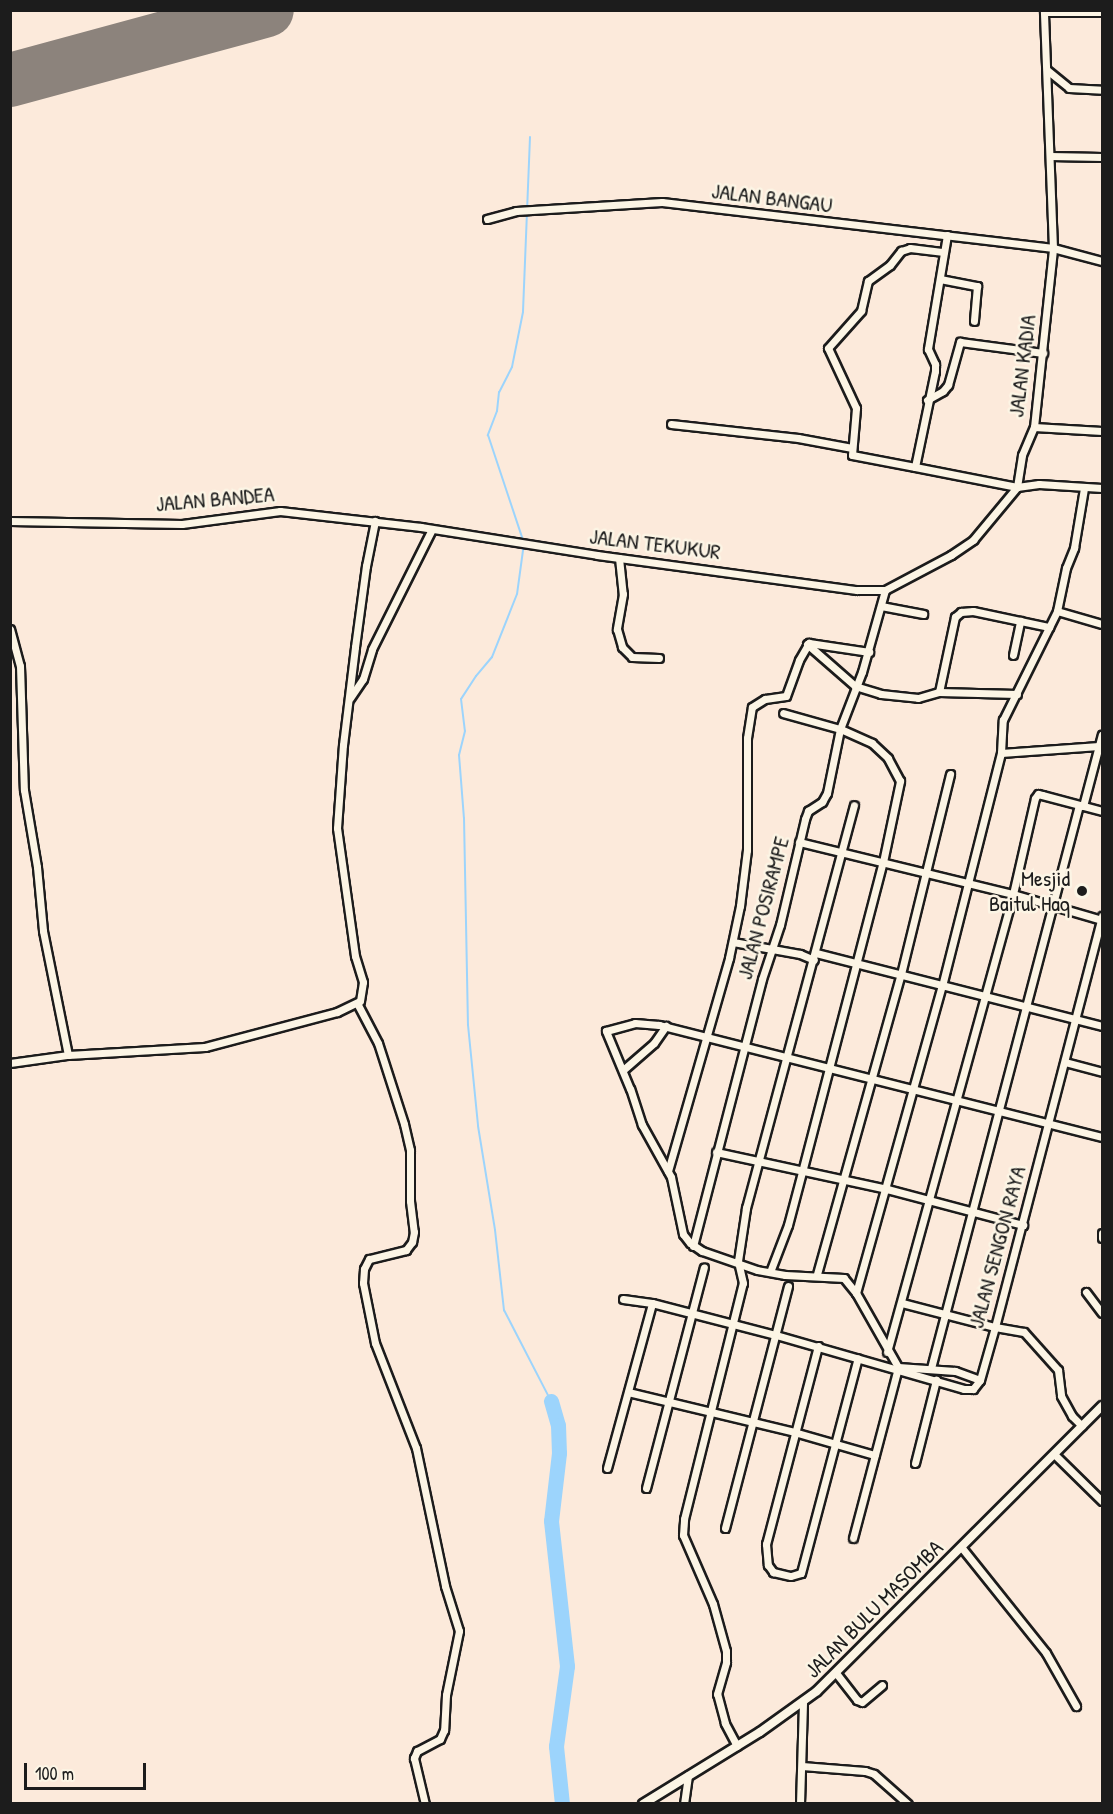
<!DOCTYPE html>
<style>
body{margin:0}
#map{position:relative;width:1113px;height:1814px;overflow:hidden;background:#fceadb;font-family:"Patrick Hand",sans-serif}
div>[style]{position:absolute}
[style*='--x']{left:calc(var(--x)*1px);top:calc(var(--y)*1px);width:calc(var(--w)*1px);rotate:calc(var(--a)*1deg)}
.stream>*{height:2px;margin:-1px;padding:0 1px;transform-origin:1px;border-radius:1px;background:#9cd4fc}
.river>*{height:15px;margin:-7.5px;padding:0 7.5px;transform-origin:7.5px;border-radius:7.5px;background:#9cd4fc}
.runway>*{height:54px;margin:-27px;padding:0 27px;transform-origin:27px;border-radius:27px;background:#8c837c}
.roads{filter:drop-shadow(2px 0 #1c1c1c) drop-shadow(-2px 0 #1c1c1c) drop-shadow(0 2px #1c1c1c) drop-shadow(0 -2px #1c1c1c)}
.minor>*{height:7px;margin:-3.5px;padding:0 3.5px;transform-origin:3.5px;border-radius:3.5px;background:#fcf5e5}
.tertiary>*{height:8px;margin:-4px;padding:0 4px;transform-origin:4px;border-radius:4px;background:#fcf5e5}
.dots>*{width:16px;height:16px;translate:-50% -50%;box-sizing:border-box;border:3px solid #fcf5e5;border-radius:50%}
span{translate:-50% -50%;white-space:nowrap;text-align:center;line-height:1.15;-webkit-text-stroke:5px #fcf5e5;paint-order:stroke}
.street-label{font-size:22px;color:#1c1c1c}
.poi-label{font-size:22px;color:#1c1c1c}
.right{translate:-100% -50%;text-align:right}
.frame{position:absolute;inset:0;border:12px solid #1c1c1c;pointer-events:none}
.scale{position:absolute;left:24px;top:1763px;width:122px;height:27px;box-sizing:border-box;border:3px solid #1c1c1c;border-top:0;padding-left:8px;font-size:18px;line-height:21px;white-space:nowrap;color:#1c1c1c;-webkit-text-stroke:4px #fcf5e5;paint-order:stroke}
</style>
<div id="map">
<div class="stream">
<div style="--x:530;--y:137;--w:175;--a:92.3"></div>
<div style="--x:523;--y:312;--w:56;--a:101.3"></div>
<div style="--x:512;--y:367;--w:28;--a:117"></div>
<div style="--x:499;--y:392;--w:19;--a:96"></div>
<div style="--x:497;--y:411;--w:26;--a:111"></div>
<div style="--x:488;--y:435;--w:114;--a:71.6"></div>
<div style="--x:524;--y:543;--w:51;--a:97.8"></div>
<div style="--x:517;--y:594;--w:68;--a:111.6"></div>
<div style="--x:492;--y:657;--w:25;--a:130"></div>
<div style="--x:476;--y:676;--w:27;--a:123"></div>
<div style="--x:461;--y:699;--w:32;--a:83"></div>
<div style="--x:465;--y:731;--w:25;--a:104"></div>
<div style="--x:459;--y:755;--w:63;--a:85.5"></div>
<div style="--x:464;--y:818;--w:207;--a:88.9"></div>
<div style="--x:468;--y:1025;--w:101;--a:84.3"></div>
<div style="--x:478;--y:1126;--w:105;--a:80.7"></div>
<div style="--x:495;--y:1230;--w:81;--a:83.6"></div>
<div style="--x:504;--y:1310;--w:102;--a:62.7"></div>
</div>
<div class="river">
<div style="--x:551;--y:1401;--w:25;--a:74"></div>
<div style="--x:558;--y:1425;--w:28;--a:88"></div>
<div style="--x:559;--y:1453;--w:68;--a:96.7"></div>
<div style="--x:551;--y:1521;--w:146;--a:83.7"></div>
<div style="--x:567;--y:1666;--w:81;--a:97.8"></div>
<div style="--x:556;--y:1746;--w:58;--a:84.1"></div>
</div>
<div class="runway">
<div style="--x:10;--y:80;--w:266;--a:-15.2"></div>
</div>
<div class="roads">
<div class="minor">
<div style="--x:1044;--y:12;--w:58;--a:0"></div>
<div style="--x:1047;--y:70;--w:28;--a:39"></div>
<div style="--x:1069;--y:88;--w:33;--a:3"></div>
<div style="--x:1050;--y:156;--w:52;--a:1.1"></div>
<div style="--x:487;--y:219;--w:30;--a:-15"></div>
<div style="--x:516;--y:211;--w:146;--a:-3.5"></div>
<div style="--x:662;--y:202;--w:394;--a:6.7"></div>
<div style="--x:1053;--y:248;--w:51;--a:14.9"></div>
<div style="--x:947;--y:235;--w:116;--a:99.5"></div>
<div style="--x:928;--y:349;--w:17;--a:65"></div>
<div style="--x:935;--y:364;--w:7;--a:90"></div>
<div style="--x:935;--y:371;--w:98;--a:101.8"></div>
<div style="--x:915;--y:467;--w:104;--a:11.1"></div>
<div style="--x:1017;--y:487;--w:32;--a:-81"></div>
<div style="--x:1022;--y:455;--w:30;--a:-67"></div>
<div style="--x:1034;--y:427;--w:180;--a:-83.9"></div>
<div style="--x:1053;--y:248;--w:238;--a:-92.2"></div>
<div style="--x:940;--y:279;--w:38;--a:11"></div>
<div style="--x:977;--y:286;--w:35;--a:95"></div>
<div style="--x:927;--y:400;--w:18;--a:-29"></div>
<div style="--x:943;--y:391;--w:8;--a:-50"></div>
<div style="--x:948;--y:385;--w:45;--a:-74.4"></div>
<div style="--x:960;--y:342;--w:84;--a:7.5"></div>
<div style="--x:671;--y:424;--w:128;--a:6.3"></div>
<div style="--x:798;--y:438;--w:55;--a:10.5"></div>
<div style="--x:1034;--y:427;--w:68;--a:3.4"></div>
<div style="--x:915;--y:467;--w:64;--a:-169.2"></div>
<div style="--x:852;--y:455;--w:47;--a:-85.1"></div>
<div style="--x:856;--y:408;--w:66;--a:-115"></div>
<div style="--x:828;--y:348;--w:50;--a:-48.3"></div>
<div style="--x:861;--y:311;--w:31;--a:-77"></div>
<div style="--x:868;--y:281;--w:27;--a:-36"></div>
<div style="--x:890;--y:265;--w:18;--a:-52"></div>
<div style="--x:901;--y:251;--w:9;--a:-18"></div>
<div style="--x:910;--y:248;--w:34;--a:7"></div>
<div style="--x:10;--y:521;--w:172;--a:1"></div>
<div style="--x:182;--y:524;--w:99;--a:-7.6"></div>
<div style="--x:280;--y:511;--w:142;--a:6.5"></div>
<div style="--x:421;--y:527;--w:178;--a:9"></div>
<div style="--x:597;--y:555;--w:262;--a:7.7"></div>
<div style="--x:857;--y:590;--w:28;--a:0"></div>
<div style="--x:619;--y:558;--w:36;--a:84"></div>
<div style="--x:623;--y:594;--w:36;--a:100"></div>
<div style="--x:617;--y:629;--w:19;--a:74"></div>
<div style="--x:622;--y:647;--w:14;--a:45"></div>
<div style="--x:632;--y:657;--w:27;--a:2"></div>
<div style="--x:885;--y:590;--w:75;--a:-27.9"></div>
<div style="--x:951;--y:555;--w:27;--a:-34"></div>
<div style="--x:973;--y:540;--w:69;--a:-50.3"></div>
<div style="--x:1017;--y:487;--w:22;--a:-8"></div>
<div style="--x:1039;--y:484;--w:63;--a:3.6"></div>
<div style="--x:881;--y:606;--w:43;--a:10.8"></div>
<div style="--x:1057;--y:611;--w:47;--a:16.1"></div>
<div style="--x:10;--y:629;--w:38;--a:75"></div>
<div style="--x:20;--y:666;--w:124;--a:88.2"></div>
<div style="--x:24;--y:790;--w:78;--a:80.4"></div>
<div style="--x:37;--y:867;--w:64;--a:84.6"></div>
<div style="--x:43;--y:931;--w:126;--a:78.6"></div>
<div style="--x:807;--y:644;--w:64;--a:41.2"></div>
<div style="--x:855;--y:686;--w:27;--a:17"></div>
<div style="--x:881;--y:694;--w:37;--a:6"></div>
<div style="--x:918;--y:698;--w:22;--a:-16"></div>
<div style="--x:939;--y:692;--w:78;--a:1.5"></div>
<div style="--x:1013;--y:655;--w:35;--a:-78"></div>
<div style="--x:939;--y:692;--w:77;--a:-78"></div>
<div style="--x:955;--y:617;--w:8;--a:-40"></div>
<div style="--x:961;--y:612;--w:12;--a:-5"></div>
<div style="--x:973;--y:611;--w:78;--a:11.9"></div>
<div style="--x:350;--y:698;--w:23;--a:-56"></div>
<div style="--x:363;--y:679;--w:31;--a:-73"></div>
<div style="--x:372;--y:649;--w:134;--a:-63.4"></div>
<div style="--x:1001;--y:753;--w:98;--a:-4.1"></div>
<div style="--x:1083;--y:806;--w:74;--a:-75.2"></div>
<div style="--x:799;--y:842;--w:220;--a:13.7"></div>
<div style="--x:1013;--y:894;--w:93;--a:16.3"></div>
<div style="--x:733;--y:942;--w:68;--a:10.2"></div>
<div style="--x:800;--y:954;--w:15;--a:23"></div>
<div style="--x:816;--y:953;--w:295;--a:14.3"></div>
<div style="--x:357;--y:1003;--w:45;--a:62.3"></div>
<div style="--x:378;--y:1043;--w:85;--a:72.2"></div>
<div style="--x:404;--y:1124;--w:27;--a:77"></div>
<div style="--x:410;--y:1150;--w:51;--a:90"></div>
<div style="--x:410;--y:1201;--w:31;--a:83"></div>
<div style="--x:414;--y:1232;--w:10;--a:101"></div>
<div style="--x:412;--y:1242;--w:10;--a:127"></div>
<div style="--x:406;--y:1250;--w:38;--a:166"></div>
<div style="--x:369;--y:1259;--w:11;--a:117"></div>
<div style="--x:364;--y:1269;--w:14;--a:94"></div>
<div style="--x:363;--y:1283;--w:61;--a:78.7"></div>
<div style="--x:375;--y:1343;--w:113;--a:68.7"></div>
<div style="--x:416;--y:1448;--w:141;--a:78.1"></div>
<div style="--x:445;--y:1586;--w:47;--a:72.7"></div>
<div style="--x:459;--y:1631;--w:65;--a:101.5"></div>
<div style="--x:446;--y:1695;--w:35;--a:93"></div>
<div style="--x:444;--y:1730;--w:10;--a:114"></div>
<div style="--x:440;--y:1739;--w:26;--a:152"></div>
<div style="--x:417;--y:1751;--w:8;--a:113"></div>
<div style="--x:414;--y:1758;--w:47;--a:76.6"></div>
<div style="--x:1065;--y:1062;--w:38;--a:15"></div>
<div style="--x:10;--y:1063;--w:59;--a:-7.9"></div>
<div style="--x:68;--y:1055;--w:137;--a:-3.3"></div>
<div style="--x:205;--y:1047;--w:137;--a:-14.9"></div>
<div style="--x:337;--y:1012;--w:25;--a:-26"></div>
<div style="--x:360;--y:1001;--w:19;--a:-81"></div>
<div style="--x:363;--y:982;--w:27;--a:-107"></div>
<div style="--x:355;--y:956;--w:129;--a:-98"></div>
<div style="--x:337;--y:828;--w:83;--a:-85.9"></div>
<div style="--x:343;--y:745;--w:99;--a:-83"></div>
<div style="--x:355;--y:647;--w:82;--a:-82.3"></div>
<div style="--x:366;--y:566;--w:46;--a:-78.7"></div>
<div style="--x:623;--y:1070;--w:41;--a:-41.1"></div>
<div style="--x:654;--y:1043;--w:21;--a:-55"></div>
<div style="--x:716;--y:1152;--w:175;--a:12.2"></div>
<div style="--x:887;--y:1189;--w:141;--a:14.8"></div>
<div style="--x:668;--y:1171;--w:222;--a:-74"></div>
<div style="--x:729;--y:958;--w:53;--a:-78.1"></div>
<div style="--x:740;--y:906;--w:56;--a:-82.9"></div>
<div style="--x:747;--y:850;--w:112;--a:-90"></div>
<div style="--x:747;--y:738;--w:31;--a:-81"></div>
<div style="--x:752;--y:707;--w:15;--a:-32"></div>
<div style="--x:765;--y:699;--w:21;--a:-8"></div>
<div style="--x:786;--y:696;--w:38;--a:-70"></div>
<div style="--x:799;--y:660;--w:20;--a:-60"></div>
<div style="--x:809;--y:643;--w:61;--a:8.5"></div>
<div style="--x:1102;--y:1233;--w:5;--a:90"></div>
<div style="--x:693;--y:1246;--w:276;--a:-75.5"></div>
<div style="--x:762;--y:979;--w:57;--a:-71.6"></div>
<div style="--x:780;--y:925;--w:109;--a:-76.7"></div>
<div style="--x:805;--y:819;--w:9;--a:-69"></div>
<div style="--x:808;--y:811;--w:17;--a:-33"></div>
<div style="--x:822;--y:802;--w:10;--a:-61"></div>
<div style="--x:827;--y:793;--w:65;--a:-78.5"></div>
<div style="--x:840;--y:729;--w:61;--a:-68.9"></div>
<div style="--x:862;--y:672;--w:85;--a:-74.3"></div>
<div style="--x:770;--y:1272;--w:50;--a:-69"></div>
<div style="--x:788;--y:1225;--w:55;--a:-75.2"></div>
<div style="--x:802;--y:1172;--w:320;--a:-75.4"></div>
<div style="--x:883;--y:862;--w:83;--a:-78.1"></div>
<div style="--x:900;--y:781;--w:26;--a:-118"></div>
<div style="--x:888;--y:758;--w:22;--a:-137"></div>
<div style="--x:872;--y:743;--w:35;--a:-156"></div>
<div style="--x:840;--y:729;--w:59;--a:-164.3"></div>
<div style="--x:817;--y:1274;--w:312;--a:-74.4"></div>
<div style="--x:901;--y:974;--w:206;--a:-76.2"></div>
<div style="--x:1086;--y:1292;--w:26;--a:53"></div>
<div style="--x:856;--y:1293;--w:319;--a:-74.4"></div>
<div style="--x:942;--y:986;--w:240;--a:-75.8"></div>
<div style="--x:1001;--y:753;--w:33;--a:-87"></div>
<div style="--x:1003;--y:720;--w:122;--a:-63.6"></div>
<div style="--x:1057;--y:611;--w:44;--a:-78.2"></div>
<div style="--x:1066;--y:568;--w:22;--a:-68"></div>
<div style="--x:1074;--y:548;--w:61;--a:-80.5"></div>
<div style="--x:623;--y:1299;--w:29;--a:8"></div>
<div style="--x:652;--y:1303;--w:128;--a:14.5"></div>
<div style="--x:776;--y:1335;--w:196;--a:16"></div>
<div style="--x:964;--y:1389;--w:9;--a:0"></div>
<div style="--x:973;--y:1389;--w:11;--a:-52"></div>
<div style="--x:980;--y:1380;--w:55;--a:-74.2"></div>
<div style="--x:995;--y:1327;--w:425;--a:-75.4"></div>
<div style="--x:902;--y:1303;--w:96;--a:14.5"></div>
<div style="--x:995;--y:1327;--w:29;--a:10"></div>
<div style="--x:1024;--y:1332;--w:51;--a:48.2"></div>
<div style="--x:1058;--y:1370;--w:26;--a:83"></div>
<div style="--x:1061;--y:1396;--w:23;--a:61"></div>
<div style="--x:1072;--y:1416;--w:14;--a:45"></div>
<div style="--x:818;--y:1346;--w:205;--a:104.7"></div>
<div style="--x:766;--y:1544;--w:21;--a:85"></div>
<div style="--x:768;--y:1565;--w:9;--a:54"></div>
<div style="--x:773;--y:1572;--w:18;--a:13"></div>
<div style="--x:791;--y:1576;--w:10;--a:-17"></div>
<div style="--x:801;--y:1573;--w:222;--a:-75.2"></div>
<div style="--x:887;--y:1352;--w:475;--a:-74.6"></div>
<div style="--x:1013;--y:894;--w:98;--a:-77.1"></div>
<div style="--x:1035;--y:798;--w:5;--a:-53"></div>
<div style="--x:1038;--y:794;--w:4;--a:14"></div>
<div style="--x:1042;--y:795;--w:62;--a:14.9"></div>
<div style="--x:931;--y:1368;--w:582;--a:-75.27"></div>
<div style="--x:980;--y:1380;--w:27;--a:-160"></div>
<div style="--x:955;--y:1371;--w:57;--a:-176"></div>
<div style="--x:898;--y:1367;--w:85;--a:-119.6"></div>
<div style="--x:856;--y:1293;--w:19;--a:-129"></div>
<div style="--x:844;--y:1278;--w:59;--a:-177.1"></div>
<div style="--x:785;--y:1275;--w:28;--a:-170"></div>
<div style="--x:757;--y:1270;--w:58;--a:-160.9"></div>
<div style="--x:702;--y:1251;--w:14;--a:-146"></div>
<div style="--x:690;--y:1243;--w:11;--a:-128"></div>
<div style="--x:683;--y:1234;--w:58;--a:-101.9"></div>
<div style="--x:671;--y:1177;--w:60;--a:-119.1"></div>
<div style="--x:642;--y:1125;--w:38;--a:-108"></div>
<div style="--x:630;--y:1089;--w:63;--a:-112.5"></div>
<div style="--x:606;--y:1031;--w:30;--a:-15"></div>
<div style="--x:635;--y:1023;--w:24;--a:5"></div>
<div style="--x:659;--y:1025;--w:457;--a:14.2"></div>
<div style="--x:628;--y:1392;--w:171;--a:13.5"></div>
<div style="--x:794;--y:1432;--w:84;--a:15.9"></div>
<div style="--x:1054;--y:1454;--w:67;--a:44.4"></div>
<div style="--x:915;--y:1463;--w:86;--a:-75.8"></div>
<div style="--x:607;--y:1468;--w:171;--a:-74.7"></div>
<div style="--x:646;--y:1488;--w:228;--a:-75.3"></div>
<div style="--x:725;--y:1528;--w:250;--a:-75.4"></div>
<div style="--x:853;--y:1538;--w:173;--a:-75.2"></div>
<div style="--x:962;--y:1548;--w:134;--a:51.3"></div>
<div style="--x:1046;--y:1653;--w:61;--a:60.5"></div>
<div style="--x:836;--y:1673;--w:34;--a:52"></div>
<div style="--x:857;--y:1700;--w:5;--a:22"></div>
<div style="--x:862;--y:1702;--w:26;--a:-40"></div>
<div style="--x:737;--y:1746;--w:26;--a:-118"></div>
<div style="--x:725;--y:1723;--w:30;--a:-105"></div>
<div style="--x:717;--y:1694;--w:33;--a:-74"></div>
<div style="--x:726;--y:1662;--w:11;--a:-90"></div>
<div style="--x:726;--y:1651;--w:49;--a:-105.5"></div>
<div style="--x:713;--y:1604;--w:75;--a:-113.5"></div>
<div style="--x:683;--y:1535;--w:16;--a:-86"></div>
<div style="--x:684;--y:1519;--w:243;--a:-76"></div>
<div style="--x:743;--y:1283;--w:23;--a:-103"></div>
<div style="--x:738;--y:1261;--w:54;--a:-81.4"></div>
<div style="--x:746;--y:1208;--w:417;--a:-75"></div>
<div style="--x:802;--y:1766;--w:63;--a:4.5"></div>
<div style="--x:865;--y:1771;--w:9;--a:18"></div>
<div style="--x:874;--y:1774;--w:45;--a:41.4"></div>
<div style="--x:684;--y:1804;--w:29;--a:-82"></div>
<div style="--x:800;--y:1804;--w:101;--a:-88.3"></div>
</div>
<div class="tertiary">
<div style="--x:643;--y:1804;--w:137;--a:-31.6"></div>
<div style="--x:760;--y:1732;--w:70;--a:-35.7"></div>
<div style="--x:817;--y:1691;--w:403;--a:-45"></div>
</div>
</div>
<div class="dots">
<div style="left:1082px;top:891px;background:#1c1c1c"></div>
</div>
<div class="street-label">
<span style="left:772px;top:198px;rotate:7deg">JALAN BANGAU</span>
<span style="left:1022px;top:366px;rotate:-83deg">JALAN KADIA</span>
<span style="left:215px;top:499px;rotate:-5deg">JALAN BANDEA</span>
<span style="left:655px;top:544px;rotate:7deg">JALAN TEKUKUR</span>
<span style="left:763px;top:908px;rotate:-75deg">JALAN POSIRAMPE</span>
<span style="left:997px;top:1247px;rotate:-75deg">JALAN SENGON RAYA</span>
<span style="left:874px;top:1609px;rotate:-45deg">JALAN BULU MASOMBA</span>
</div>
<div class="poi-label">
<span class="right" style="left:1070px;top:891px">Mesjid<br>Baitul Haq</span>
</div>
<div class="frame"></div>
<div class="scale">100 m</div>
</div>
